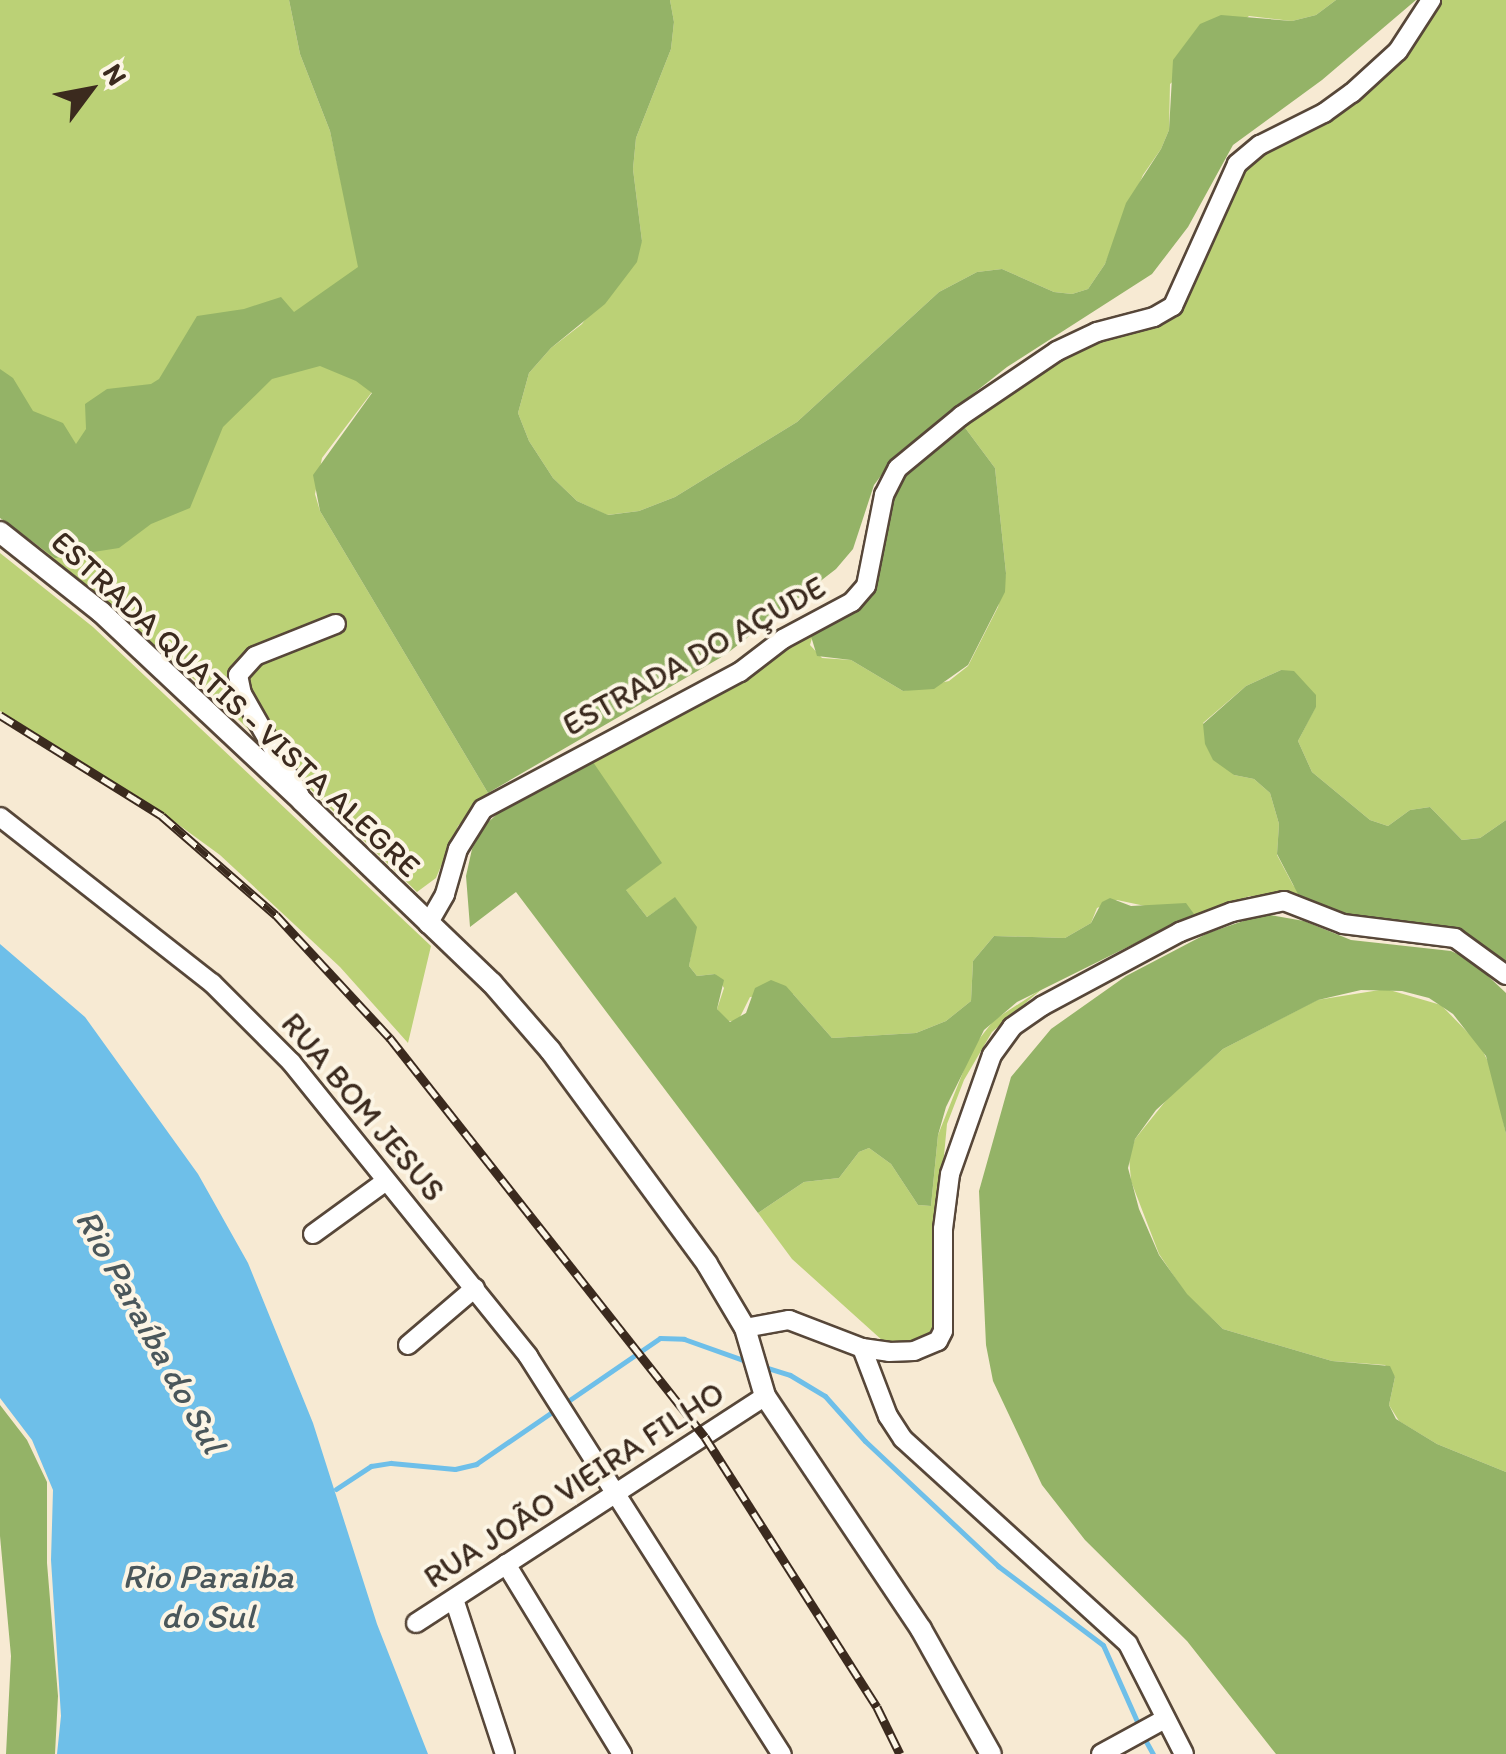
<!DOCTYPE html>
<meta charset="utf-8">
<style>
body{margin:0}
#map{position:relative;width:1506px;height:1754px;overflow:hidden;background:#f7ead3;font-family:Itim,sans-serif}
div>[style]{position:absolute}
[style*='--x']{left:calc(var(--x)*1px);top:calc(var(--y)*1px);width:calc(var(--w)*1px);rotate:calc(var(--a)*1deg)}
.green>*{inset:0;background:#bbd176}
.forest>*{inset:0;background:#94b367}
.water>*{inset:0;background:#6ebfe9}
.stream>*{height:5px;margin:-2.5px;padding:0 2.5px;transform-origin:2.5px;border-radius:2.5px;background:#6ebfe9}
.roads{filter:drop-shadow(2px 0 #574739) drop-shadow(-2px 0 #574739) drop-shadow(0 2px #574739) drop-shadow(0 -2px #574739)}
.minor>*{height:18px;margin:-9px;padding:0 9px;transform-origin:9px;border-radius:9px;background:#fff}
.tertiary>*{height:20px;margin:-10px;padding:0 10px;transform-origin:10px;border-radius:10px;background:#fff}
.rail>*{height:9px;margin-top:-4.5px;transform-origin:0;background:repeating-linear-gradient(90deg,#fcf5e5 0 15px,#3b2a1e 0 30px);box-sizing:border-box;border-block:2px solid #3b2a1e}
span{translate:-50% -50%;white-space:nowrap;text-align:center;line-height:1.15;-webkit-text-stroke:8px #fcf5e5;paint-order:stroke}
.street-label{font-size:32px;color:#3b2a1e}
.water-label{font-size:35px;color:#4a575b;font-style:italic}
.north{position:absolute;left:40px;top:40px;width:100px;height:100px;-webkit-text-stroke:8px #fcf5e5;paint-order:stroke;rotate:58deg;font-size:28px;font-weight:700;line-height:40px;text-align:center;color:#3b2a1e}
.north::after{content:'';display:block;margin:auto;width:35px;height:45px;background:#3b2a1e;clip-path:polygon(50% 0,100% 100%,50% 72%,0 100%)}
</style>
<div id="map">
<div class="green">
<div style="clip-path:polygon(0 0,289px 0,300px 54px,330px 131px,367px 300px,372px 392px,322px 458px,315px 494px,320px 511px,488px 793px,458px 826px,436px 878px,417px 892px,216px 698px,0 513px)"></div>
<div style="clip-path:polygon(670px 0,1336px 0,1316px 15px,1292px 21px,1249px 16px,1170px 84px,1169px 130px,1161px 149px,1143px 175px,1105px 264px,1088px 289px,1072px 294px,1054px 292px,1002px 269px,977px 272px,939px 292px,797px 422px,675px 497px,639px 511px,607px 515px,577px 501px,553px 478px,529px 441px,518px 413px,529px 373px,551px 348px,582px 324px,642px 241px,633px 169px,636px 138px,671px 49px,674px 22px)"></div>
<div style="clip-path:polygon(1442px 0,1506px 0,1506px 820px,1480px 838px,1462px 840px,1430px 807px,1410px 810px,1388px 826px,1370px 820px,1312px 772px,1298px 741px,1316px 706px,1281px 670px,1246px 686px,1203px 723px,1234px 775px,1254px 779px,1270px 793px,1279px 824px,1277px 855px,1293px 885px,1308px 902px,1286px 895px,1250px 896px,1192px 916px,1117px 900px,1097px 908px,1091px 923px,1065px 938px,994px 936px,973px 961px,971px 1001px,946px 1021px,916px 1033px,832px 1038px,793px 994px,750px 997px,738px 1021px,725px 1021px,717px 1009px,724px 988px,715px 974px,697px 976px,689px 966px,696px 927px,675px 898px,647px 917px,625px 889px,593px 762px,749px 677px,814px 631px,810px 645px,822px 658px,851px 660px,903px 691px,949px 681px,968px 666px,998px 607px,1006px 573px,995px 468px,963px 425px,1072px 348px,1184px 302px,1237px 177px,1258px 154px,1341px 111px)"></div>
<div style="clip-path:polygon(0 553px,93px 627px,431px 946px,408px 1043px,340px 967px,220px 855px,168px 817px,0 711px)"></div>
<div style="clip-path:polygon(1043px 988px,992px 1032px,964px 1080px,947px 1124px,937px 1229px,934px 1334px,913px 1343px,883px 1341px,792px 1259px,758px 1213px,804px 1182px,839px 1178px,859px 1152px,869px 1148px,891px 1164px,918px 1205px,931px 1206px,938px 1135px,973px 1047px,994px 1020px)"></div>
<div style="clip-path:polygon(1386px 989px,1441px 1005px,1480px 1045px,1492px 1070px,1506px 1134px,1506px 1472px,1437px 1444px,1399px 1421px,1389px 1405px,1395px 1377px,1385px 1365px,1332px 1361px,1223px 1329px,1186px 1294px,1159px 1254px,1131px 1181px,1129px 1157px,1135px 1139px,1168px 1098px,1223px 1049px,1317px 1000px)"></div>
</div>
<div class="forest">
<div style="clip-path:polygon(289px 0,670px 0,674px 22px,671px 49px,636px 138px,633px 169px,642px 241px,637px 262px,605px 304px,551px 348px,529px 373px,518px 413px,529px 441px,553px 478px,577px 501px,608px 515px,639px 511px,675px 497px,797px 422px,939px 292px,977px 272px,1002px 269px,1054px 292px,1072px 294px,1088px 289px,1105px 264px,1126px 203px,1161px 149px,1169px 130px,1173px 60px,1200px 24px,1221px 15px,1292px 21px,1316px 15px,1336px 0,1416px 0,1322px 80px,1233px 145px,1188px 227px,1152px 274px,1007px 367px,898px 453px,874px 485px,853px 549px,836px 569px,725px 655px,488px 793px,320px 511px,313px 475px,372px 393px,356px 381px,320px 366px,272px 379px,223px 427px,190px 508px,151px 524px,119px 548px,55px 558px,0 518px,0 369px,13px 378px,33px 411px,63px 423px,76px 444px,86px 429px,85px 404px,107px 389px,151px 384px,159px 379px,197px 316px,244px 309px,281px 297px,294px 312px,358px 267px,330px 131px,300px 54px)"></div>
<div style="clip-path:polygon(963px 425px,995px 468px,1006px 573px,1005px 592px,968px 665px,934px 689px,903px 691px,851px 660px,817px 656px,810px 633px,848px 614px,901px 477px)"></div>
<div style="clip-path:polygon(1281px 670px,1294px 671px,1316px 695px,1316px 707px,1298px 741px,1312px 772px,1370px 820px,1388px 826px,1410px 810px,1430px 807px,1462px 840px,1480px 838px,1506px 820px,1506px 968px,1462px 934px,1427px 926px,1349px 921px,1298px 894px,1277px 854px,1279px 824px,1270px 793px,1254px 779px,1234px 775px,1213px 760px,1205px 744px,1203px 724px,1246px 686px)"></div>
<div style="clip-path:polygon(593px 762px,662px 863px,626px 890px,647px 917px,675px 897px,697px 927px,689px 966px,697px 976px,715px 974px,724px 980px,717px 1009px,730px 1022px,746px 1013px,755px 988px,771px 980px,786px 986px,832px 1038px,916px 1033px,946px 1021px,971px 1001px,973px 961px,994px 936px,1065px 938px,1091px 923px,1102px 902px,1110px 898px,1131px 906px,1186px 903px,1194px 914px,1017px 1002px,984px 1030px,946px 1107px,938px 1135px,931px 1206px,918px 1205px,891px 1164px,869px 1148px,859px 1152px,839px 1178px,804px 1182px,758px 1213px,516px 892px,470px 927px,466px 876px,472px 849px,485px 825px,507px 805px)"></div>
<div style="clip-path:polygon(1264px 914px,1304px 921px,1351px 940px,1451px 951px,1471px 960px,1506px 993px,1506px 1134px,1486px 1056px,1453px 1014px,1429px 998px,1402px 991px,1361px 990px,1318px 1000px,1223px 1049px,1156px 1110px,1135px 1139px,1128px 1168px,1139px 1209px,1159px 1255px,1187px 1294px,1223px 1329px,1332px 1361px,1390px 1366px,1395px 1377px,1389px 1405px,1396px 1419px,1437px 1444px,1506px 1472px,1506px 1754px,1276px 1754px,1187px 1641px,1085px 1540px,1042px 1485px,993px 1381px,986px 1345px,979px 1191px,1011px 1077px,1051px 1029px,1126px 976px,1208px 933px)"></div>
<div style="clip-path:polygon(0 1405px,27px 1440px,47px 1482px,47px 1563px,58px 1696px,55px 1754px,6px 1754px,11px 1656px,0 1536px)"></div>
</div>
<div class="water">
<div style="clip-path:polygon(0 944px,85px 1017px,198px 1174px,248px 1263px,313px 1423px,377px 1624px,428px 1754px,57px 1754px,61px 1716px,51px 1560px,53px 1490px,32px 1440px,0 1398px)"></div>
</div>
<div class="stream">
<div style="--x:761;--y:1366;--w:30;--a:17"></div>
<div style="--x:790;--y:1375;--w:41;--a:31"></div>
<div style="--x:825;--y:1396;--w:60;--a:48.4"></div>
<div style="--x:865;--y:1441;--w:183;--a:43.2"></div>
<div style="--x:998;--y:1566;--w:131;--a:37"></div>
<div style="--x:1103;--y:1645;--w:89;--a:66"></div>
<div style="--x:336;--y:1489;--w:42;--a:-33.3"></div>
<div style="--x:371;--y:1466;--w:20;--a:-9"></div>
<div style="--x:391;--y:1463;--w:64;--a:5.4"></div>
<div style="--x:455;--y:1469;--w:22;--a:-13"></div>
<div style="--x:476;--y:1464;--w:223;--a:-34.4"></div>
<div style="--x:660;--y:1338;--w:24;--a:2"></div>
<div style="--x:684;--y:1339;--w:66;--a:19.5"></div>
<div style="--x:1143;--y:1736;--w:21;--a:61"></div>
</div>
<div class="roads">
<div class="minor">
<div style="--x:300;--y:796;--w:117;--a:-119.6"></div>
<div style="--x:242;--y:694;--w:19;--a:-102"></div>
<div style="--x:238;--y:675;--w:25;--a:-48"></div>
<div style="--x:255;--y:656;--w:87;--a:-21.6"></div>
<div style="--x:0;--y:817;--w:269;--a:38.1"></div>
<div style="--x:212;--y:983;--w:112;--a:45"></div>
<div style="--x:291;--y:1062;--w:378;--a:51.1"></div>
<div style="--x:528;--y:1356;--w:472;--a:57.5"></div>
<div style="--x:428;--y:924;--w:34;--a:-60"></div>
<div style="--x:445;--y:894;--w:47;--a:-73.9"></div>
<div style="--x:458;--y:849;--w:47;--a:-58"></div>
<div style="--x:483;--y:809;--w:291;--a:-28.1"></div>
<div style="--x:740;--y:672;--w:54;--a:-37.5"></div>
<div style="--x:783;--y:639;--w:78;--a:-28.2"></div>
<div style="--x:852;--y:602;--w:21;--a:-49"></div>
<div style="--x:866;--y:586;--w:93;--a:-78.8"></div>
<div style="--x:884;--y:495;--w:30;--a:-63"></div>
<div style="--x:898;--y:468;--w:82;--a:-39.5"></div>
<div style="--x:961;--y:416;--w:116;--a:-34.1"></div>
<div style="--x:1057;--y:351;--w:44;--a:-25.4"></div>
<div style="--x:1097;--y:332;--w:59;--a:-14.7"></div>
<div style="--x:1154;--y:317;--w:22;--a:-30"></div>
<div style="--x:1173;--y:306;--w:156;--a:-65.7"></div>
<div style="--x:1237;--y:164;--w:30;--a:-40"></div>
<div style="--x:1260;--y:145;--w:72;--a:-26.6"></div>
<div style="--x:1324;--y:113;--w:34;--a:-36"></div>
<div style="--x:1352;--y:93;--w:62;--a:-42.4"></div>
<div style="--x:1398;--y:51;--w:61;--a:-57.1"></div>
<div style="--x:313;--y:1234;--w:90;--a:-36"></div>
<div style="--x:745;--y:1328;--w:45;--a:-10.3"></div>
<div style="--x:789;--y:1320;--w:78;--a:21"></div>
<div style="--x:862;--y:1348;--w:27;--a:8"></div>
<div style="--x:889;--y:1352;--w:25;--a:-2"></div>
<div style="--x:914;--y:1351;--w:26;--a:-23"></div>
<div style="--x:938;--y:1341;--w:11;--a:-63"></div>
<div style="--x:943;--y:1331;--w:102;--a:-90"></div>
<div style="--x:943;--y:1229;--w:55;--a:-82.7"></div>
<div style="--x:950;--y:1174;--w:126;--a:-70.6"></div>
<div style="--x:992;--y:1055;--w:34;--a:-54"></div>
<div style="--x:1012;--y:1027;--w:37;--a:-35"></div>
<div style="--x:1042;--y:1006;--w:157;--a:-28.2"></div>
<div style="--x:1180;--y:932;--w:56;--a:-21"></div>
<div style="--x:1232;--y:912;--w:53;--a:-11.9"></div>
<div style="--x:1284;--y:901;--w:63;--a:21.3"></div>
<div style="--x:1343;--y:924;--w:113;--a:7.1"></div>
<div style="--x:1455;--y:938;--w:63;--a:36"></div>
<div style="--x:408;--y:1345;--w:88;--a:-40.4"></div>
<div style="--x:862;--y:1348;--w:73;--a:69.1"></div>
<div style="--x:888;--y:1416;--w:27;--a:57"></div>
<div style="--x:903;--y:1439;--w:304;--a:42.3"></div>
<div style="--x:1128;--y:1644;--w:123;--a:63"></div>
<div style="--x:506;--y:1564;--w:223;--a:58.6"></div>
<div style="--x:454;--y:1599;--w:163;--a:71.8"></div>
<div style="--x:416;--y:1623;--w:416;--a:-33"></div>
<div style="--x:1101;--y:1754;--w:71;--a:-28.7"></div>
</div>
<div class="tertiary">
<div style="--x:0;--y:532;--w:129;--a:38.4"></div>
<div style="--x:101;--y:612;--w:276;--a:43.2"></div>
<div style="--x:302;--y:801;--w:263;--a:43.8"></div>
<div style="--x:492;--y:983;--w:89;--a:49.1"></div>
<div style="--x:550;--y:1050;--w:265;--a:53.7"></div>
<div style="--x:707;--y:1264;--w:74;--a:59.3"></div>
<div style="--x:745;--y:1328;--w:71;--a:73.6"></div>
<div style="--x:765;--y:1396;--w:280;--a:56.2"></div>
<div style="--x:921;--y:1629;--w:143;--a:60.8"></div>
</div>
</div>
<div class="rail">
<div style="--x:0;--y:715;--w:191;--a:31.9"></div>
<div style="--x:162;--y:816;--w:151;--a:41"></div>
<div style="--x:276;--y:915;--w:168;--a:47.2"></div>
<div style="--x:390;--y:1038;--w:508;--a:51.71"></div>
<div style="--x:705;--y:1437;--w:320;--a:57.5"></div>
<div style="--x:877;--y:1707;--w:52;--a:63.9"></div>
</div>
<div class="street-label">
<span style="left:694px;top:656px;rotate:-29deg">ESTRADA DO AÇUDE</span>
<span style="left:236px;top:704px;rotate:43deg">ESTRADA QUATIS - VISTA ALEGRE</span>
<span style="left:363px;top:1107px;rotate:50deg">RUA BOM JESUS</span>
<span style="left:574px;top:1485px;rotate:-33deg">RUA JOÃO VIEIRA FILHO</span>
</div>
<div class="water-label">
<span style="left:151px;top:1331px;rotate:61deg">Rio Paraíba do Sul</span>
<span style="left:208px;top:1596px">Rio Paraiba<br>do Sul</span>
</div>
<div class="north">N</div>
</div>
